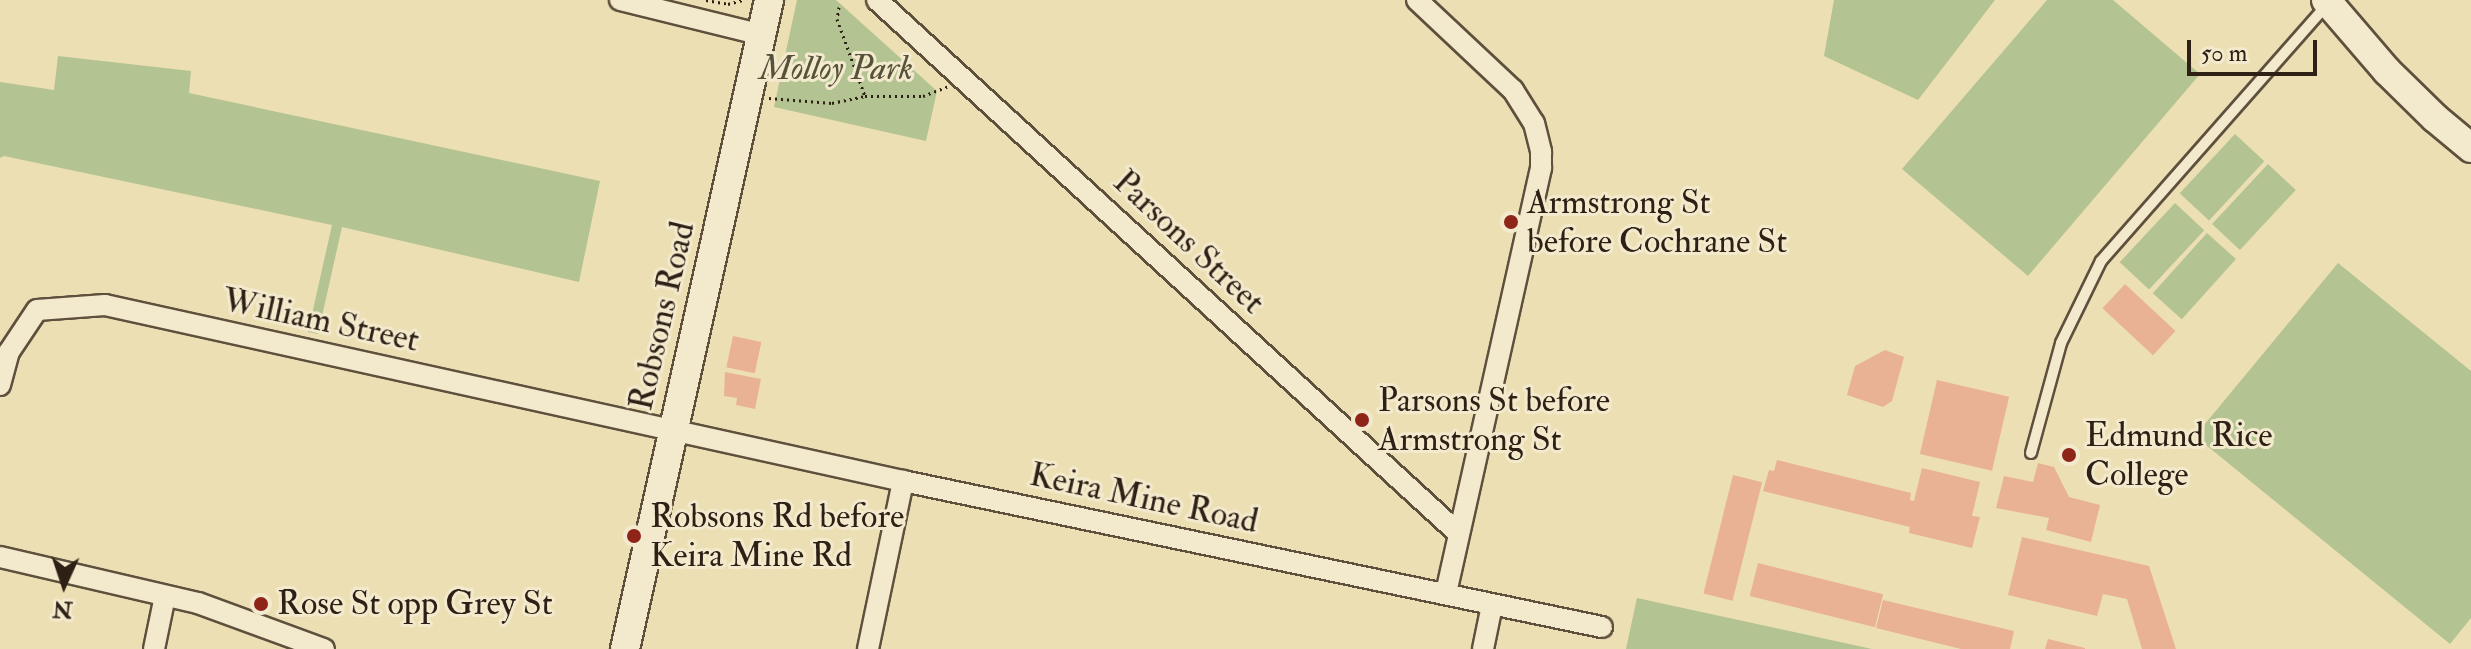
<!DOCTYPE html>
<style>
body{margin:0}
#map{position:relative;width:2471px;height:649px;overflow:hidden;background:#eddfb4;font-family:"IM FELL Double Pica",serif}
div>[style]{position:absolute}
[style*='--x']{left:calc(var(--x)*1px);top:calc(var(--y)*1px);width:calc(var(--w)*1px);rotate:calc(var(--a)*1deg)}
.green>*{inset:0;background:#b3c391;transform-origin:0 0}
.building>*{inset:0;background:#e9b294;transform-origin:0 0}
.path>*{height:3px;margin-top:-1.5px;transform-origin:0;background:repeating-linear-gradient(90deg,#2e2015 0 2px,transparent 0 6px)}
.roads{filter:drop-shadow(2px 0 #5e503d) drop-shadow(-2px 0 #5e503d) drop-shadow(0 2px #5e503d) drop-shadow(0 -2px #5e503d)}
.service>*{height:10px;margin:-5px;padding:0 5px;transform-origin:5px;border-radius:5px;background:#f3eace}
.minor>*{height:20px;margin:-10px;padding:0 10px;transform-origin:10px;border-radius:10px;background:#f3eace}
.secondary>*{height:28px;margin:-14px;padding:0 14px;transform-origin:14px;border-radius:14px;background:#f3eace}
.dots>*{width:22px;height:22px;translate:-50% -50%;box-sizing:border-box;border:4px solid #f3eace;border-radius:50%}
span{translate:-50% -50%;white-space:nowrap;text-align:center;line-height:1.15;-webkit-text-stroke:6px #f3eace;paint-order:stroke}
.park-label{font-size:34px;color:#56513a;font-style:italic}
.poi-label{font-size:34px;color:#2e2015}
.left{translate:0 -50%;text-align:left}
.street-label{font-size:34px;color:#2e2015}
.north{position:absolute;left:24px;top:545px;width:80px;height:80px;-webkit-text-stroke:6px #f3eace;paint-order:stroke;rotate:183deg;font-size:22px;font-weight:700;line-height:32px;text-align:center;color:#2e2015}
.north::after{content:'';display:block;margin:auto;width:28px;height:36px;background:#2e2015;clip-path:polygon(50% 0,100% 100%,50% 72%,0 100%)}
.scale{position:absolute;left:2187px;top:40px;width:130px;height:36px;box-sizing:border-box;border:4px solid #2e2015;border-top:0;padding-left:10px;font-size:24px;line-height:28px;white-space:nowrap;color:#2e2015;-webkit-text-stroke:6px #f3eace;paint-order:stroke}
</style>
<div id="map">
<div class="green">
<div style="clip-path:polygon(797px 0,836px 0,937px 91px,926px 141px,774px 107px)"></div>
<div style="clip-path:polygon(1834px 0,1995px 0,1918px 100px,1824px 56px)"></div>
<div style="clip-path:polygon(2047px 0,2113px 0,2200px 74px,2028px 276px,1902px 169px)"></div>
<div style="clip-path:polygon(58px 56px,191px 71px,189px 93px,600px 181px,579px 282px,342px 227px,318px 334px,308px 332px,332px 225px,4px 156px,0 158px,0 82px,54px 90px)"></div>
<div style="left:2235px;top:134px;width:40px;height:81px;rotate:43deg"></div>
<div style="left:2268px;top:164px;width:38px;height:82px;rotate:43deg"></div>
<div style="left:2175px;top:203px;width:40px;height:81px;rotate:43deg"></div>
<div style="left:2207px;top:233px;width:39px;height:81px;rotate:42deg"></div>
<div style="clip-path:polygon(2338px 263px,2471px 371px,2471px 618px,2450px 644px,2195px 436px)"></div>
<div style="clip-path:polygon(1637px 598px,1817px 637px,1872px 649px,1626px 649px)"></div>
</div>
<div class="building">
<div style="left:2125px;top:284px;width:69px;height:33px;rotate:43deg"></div>
<div style="left:733px;top:336px;width:29px;height:32px;rotate:12deg"></div>
<div style="clip-path:polygon(1885px 350px,1904px 357px,1892px 401px,1883px 407px,1847px 395px,1855px 366px)"></div>
<div style="clip-path:polygon(725px 372px,761px 379px,755px 409px,736px 405px,737px 398px,724px 396px)"></div>
<div style="left:1937px;top:380px;width:74px;height:76px;rotate:13deg"></div>
<div style="clip-path:polygon(1777px 460px,1911px 493px,1910px 500px,1914px 501px,1922px 468px,1980px 482px,1972px 516px,1980px 517px,1972px 548px,1909px 533px,1910px 527px,1763px 491px,1769px 470px,1774px 471px)"></div>
<div style="clip-path:polygon(2038px 463px,2054px 467px,2069px 497px,2100px 505px,2091px 542px,2046px 530px,2049px 518px,1996px 508px,2004px 476px,2033px 482px)"></div>
<div style="left:1733px;top:475px;width:30px;height:122px;rotate:14deg"></div>
<div style="clip-path:polygon(2022px 537px,2149px 566px,2176px 649px,2142px 649px,2127px 599px,2103px 594px,2097px 616px,2008px 595px)"></div>
<div style="left:1758px;top:563px;width:129px;height:34px;rotate:14deg"></div>
<div style="clip-path:polygon(1883px 600px,2014px 631px,2010px 649px,1961px 649px,1876px 628px)"></div>
<div style="clip-path:polygon(2048px 639px,2085px 648px,2085px 649px,2045px 649px)"></div>
</div>
<div class="path">
<div style="--x:706;--y:0;--w:22;--a:10"></div>
<div style="--x:728;--y:4;--w:16;--a:-15"></div>
<div style="--x:839;--y:7;--w:12;--a:99"></div>
<div style="--x:837;--y:19;--w:82;--a:70"></div>
<div style="--x:769;--y:98;--w:63;--a:4.5"></div>
<div style="--x:832;--y:103;--w:34;--a:-12"></div>
<div style="--x:865;--y:96;--w:58;--a:0"></div>
<div style="--x:923;--y:96;--w:26;--a:-21"></div>
</div>
<div class="roads">
<div class="service">
<div style="--x:2031;--y:453;--w:114;--a:-74.7"></div>
<div style="--x:2061;--y:343;--w:91;--a:-64"></div>
<div style="--x:2101;--y:261;--w:341;--a:-48.6"></div>
</div>
<div class="minor">
<div style="--x:620;--y:0;--w:146;--a:13.8"></div>
<div style="--x:877;--y:0;--w:787;--a:42.53"></div>
<div style="--x:1417;--y:0;--w:132;--a:43.2"></div>
<div style="--x:1513;--y:90;--w:39;--a:58"></div>
<div style="--x:1534;--y:123;--w:30;--a:76"></div>
<div style="--x:1541;--y:152;--w:16;--a:90"></div>
<div style="--x:1541;--y:168;--w:435;--a:102.6"></div>
<div style="--x:0;--y:385;--w:34;--a:-75"></div>
<div style="--x:9;--y:352;--w:50;--a:-56.3"></div>
<div style="--x:37;--y:310;--w:68;--a:-4.2"></div>
<div style="--x:105;--y:305;--w:817;--a:12.44"></div>
<div style="--x:903;--y:481;--w:714;--a:11.8"></div>
<div style="--x:0;--y:557;--w:203;--a:13.1"></div>
<div style="--x:198;--y:603;--w:134;--a:20.1"></div>
<div style="--x:154;--y:649;--w:54;--a:-78.3"></div>
<div style="--x:868;--y:649;--w:172;--a:-78.2"></div>
<div style="--x:1483;--y:649;--w:45;--a:-78.4"></div>
</div>
<div class="secondary">
<div style="--x:2326;--y:0;--w:94;--a:49.3"></div>
<div style="--x:2387;--y:71;--w:67;--a:44.4"></div>
<div style="--x:2435;--y:118;--w:47;--a:39.8"></div>
<div style="--x:625;--y:649;--w:665;--a:-77.49"></div>
</div>
</div>
<div class="dots">
<div style="left:1511px;top:222px;background:#8f2418"></div>
<div style="left:1362px;top:420px;background:#8f2418"></div>
<div style="left:2069px;top:455px;background:#8f2418"></div>
<div style="left:634px;top:536px;background:#8f2418"></div>
<div style="left:261px;top:604px;background:#8f2418"></div>
</div>
<div class="park-label">
<span style="left:836px;top:69px">Molloy Park</span>
</div>
<div class="poi-label">
<span class="left" style="left:1527px;top:222px">Armstrong St<br>before Cochrane St</span>
<span class="left" style="left:1378px;top:420px">Parsons St before<br>Armstrong St</span>
<span class="left" style="left:2085px;top:455px">Edmund Rice<br>College</span>
<span class="left" style="left:650px;top:536px">Robsons Rd before<br>Keira Mine Rd</span>
<span class="left" style="left:277px;top:604px">Rose St opp Grey St</span>
</div>
<div class="street-label">
<span style="left:1189px;top:242px;rotate:43deg">Parsons Street</span>
<span style="left:662px;top:316px;rotate:-77deg">Robsons Road</span>
<span style="left:321px;top:320px;rotate:12deg">William Street</span>
<span style="left:1144px;top:498px;rotate:12deg">Keira Mine Road</span>
</div>
<div class="north">N</div>
<div class="scale">50 m</div>
</div>
